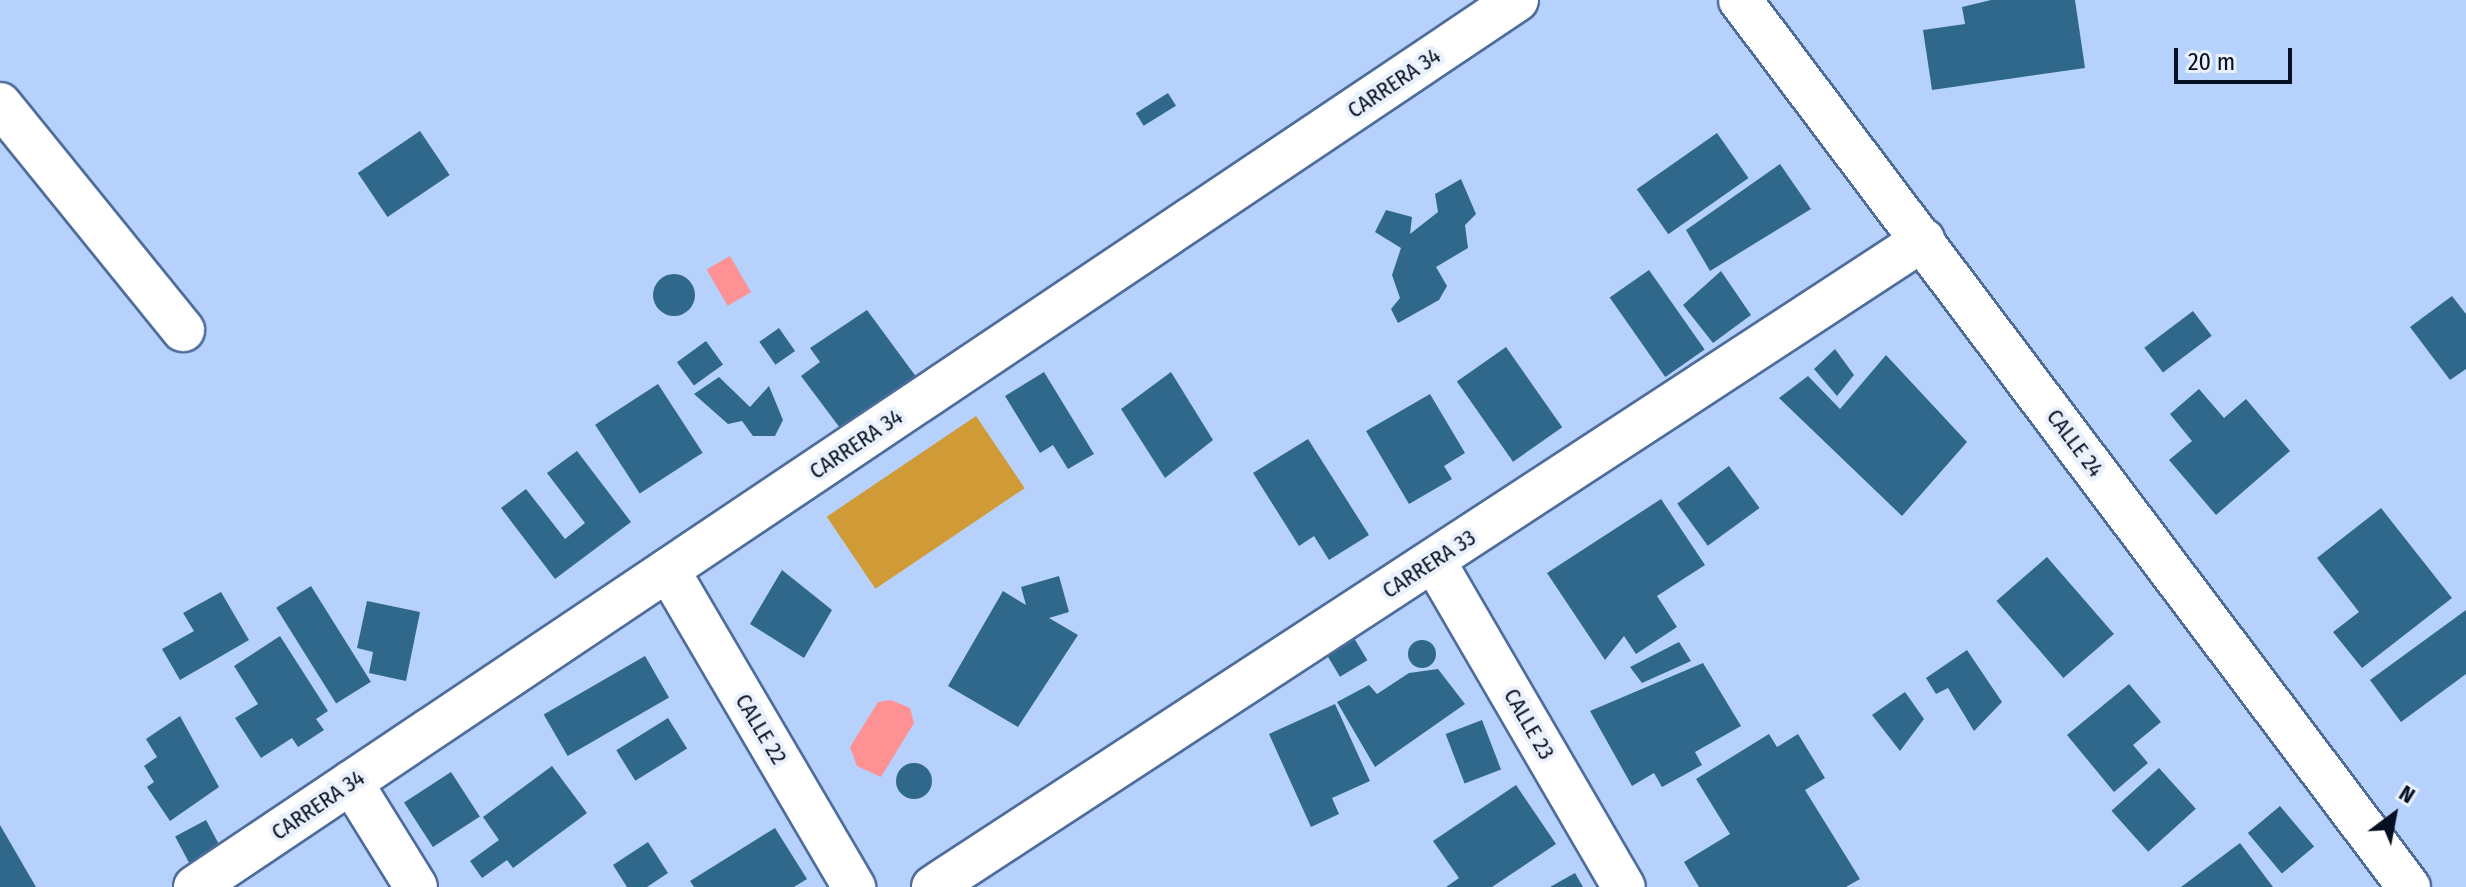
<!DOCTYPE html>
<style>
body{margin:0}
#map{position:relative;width:2466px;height:887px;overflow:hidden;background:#b6d2fc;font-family:"Fira Sans Condensed",sans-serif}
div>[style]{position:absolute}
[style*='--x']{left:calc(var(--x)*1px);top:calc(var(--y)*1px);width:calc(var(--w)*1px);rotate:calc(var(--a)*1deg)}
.green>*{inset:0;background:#d09a36;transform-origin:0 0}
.water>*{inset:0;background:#fe9194;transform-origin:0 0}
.building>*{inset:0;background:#2f688b;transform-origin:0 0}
.round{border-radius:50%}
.roads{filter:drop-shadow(2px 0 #4e6d9b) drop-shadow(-2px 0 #4e6d9b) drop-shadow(0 2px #4e6d9b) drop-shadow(0 -2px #4e6d9b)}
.minor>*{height:42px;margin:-21px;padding:0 21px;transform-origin:21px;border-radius:21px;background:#fff}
span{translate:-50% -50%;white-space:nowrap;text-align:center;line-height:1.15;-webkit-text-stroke:8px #eaf1fc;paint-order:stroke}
.street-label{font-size:22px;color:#051022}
.north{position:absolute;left:2354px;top:775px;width:80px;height:80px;-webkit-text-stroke:6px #eaf1fc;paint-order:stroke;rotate:32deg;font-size:22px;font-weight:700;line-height:32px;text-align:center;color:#051022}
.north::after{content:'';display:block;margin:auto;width:28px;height:36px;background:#051022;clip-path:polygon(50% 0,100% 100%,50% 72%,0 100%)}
.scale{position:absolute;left:2174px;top:48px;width:118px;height:36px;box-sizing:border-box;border:4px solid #051022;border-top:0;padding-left:10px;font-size:24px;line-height:28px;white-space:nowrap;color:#051022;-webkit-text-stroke:6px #eaf1fc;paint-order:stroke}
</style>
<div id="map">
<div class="green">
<div style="left:976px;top:416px;width:87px;height:180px;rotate:56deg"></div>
</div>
<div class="water">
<div style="left:730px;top:256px;width:42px;height:27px;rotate:60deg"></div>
<div style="clip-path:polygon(891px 700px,910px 708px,914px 723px,881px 777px,857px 766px,850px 747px,878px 702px)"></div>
</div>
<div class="building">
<div style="clip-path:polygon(1991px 0,2075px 0,2085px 68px,1932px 90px,1923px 30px,1965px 24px,1962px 7px)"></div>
<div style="left:1168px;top:93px;width:15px;height:38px;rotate:58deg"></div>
<div style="left:420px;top:131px;width:53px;height:75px;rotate:56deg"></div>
<div style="left:1717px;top:133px;width:55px;height:98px;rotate:55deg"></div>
<div style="clip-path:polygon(1780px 164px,1811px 209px,1710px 271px,1686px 230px)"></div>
<div style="clip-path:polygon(1461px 179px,1476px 214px,1465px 225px,1468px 248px,1436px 267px,1447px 286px,1439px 300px,1398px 323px,1391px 309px,1400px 298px,1392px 275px,1401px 248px,1375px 232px,1386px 210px,1412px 217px,1410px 234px,1438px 212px,1435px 194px)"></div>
<div style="left:1649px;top:270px;width:97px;height:48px;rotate:55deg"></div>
<div style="clip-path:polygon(1721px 271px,1751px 315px,1713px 343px,1683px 305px)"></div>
<div class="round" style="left:653px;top:274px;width:42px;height:42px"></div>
<div style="clip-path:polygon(2452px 296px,2466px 314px,2466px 369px,2450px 380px,2410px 327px)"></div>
<div style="clip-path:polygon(867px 310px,917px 378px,843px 432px,801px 376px,820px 362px,810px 348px)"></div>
<div style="left:2193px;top:311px;width:31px;height:61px;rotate:53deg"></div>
<div style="left:779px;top:328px;width:28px;height:24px;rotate:55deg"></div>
<div style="left:706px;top:341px;width:29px;height:36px;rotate:54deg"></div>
<div style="left:1506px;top:347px;width:98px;height:60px;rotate:55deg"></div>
<div style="clip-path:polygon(1835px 349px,1854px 375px,1837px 396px,1814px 369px)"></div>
<div style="clip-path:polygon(1886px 355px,1967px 442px,1902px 516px,1779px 398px,1808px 376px,1840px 409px)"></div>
<div style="clip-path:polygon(1044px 372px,1094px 454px,1068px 469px,1053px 445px,1040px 453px,1005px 396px)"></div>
<div style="clip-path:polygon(1171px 372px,1213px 440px,1165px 478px,1121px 409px)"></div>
<div style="clip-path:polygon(719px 377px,750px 407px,769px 386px,783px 420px,775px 436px,753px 436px,742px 421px,728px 424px,694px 394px)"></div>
<div style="left:658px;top:384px;width:82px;height:75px;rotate:57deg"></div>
<div style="clip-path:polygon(2199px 389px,2224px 418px,2246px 399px,2290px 451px,2216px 515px,2169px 460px,2192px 441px,2170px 414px)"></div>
<div style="clip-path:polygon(1430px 394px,1465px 453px,1444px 466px,1452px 479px,1409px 504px,1366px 431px)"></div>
<div style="clip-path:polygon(1308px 439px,1369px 535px,1329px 560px,1314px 536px,1299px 546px,1253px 473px)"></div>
<div style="clip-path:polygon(577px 451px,631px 522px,555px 579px,501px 508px,526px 489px,565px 539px,585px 523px,547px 473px)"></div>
<div style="left:1729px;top:466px;width:52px;height:64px;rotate:54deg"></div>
<div style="clip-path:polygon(1661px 499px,1705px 565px,1657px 596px,1677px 627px,1636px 654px,1624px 636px,1605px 660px,1547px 573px)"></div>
<div style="clip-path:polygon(2381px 508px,2452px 598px,2362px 668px,2333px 632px,2359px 612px,2317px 558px)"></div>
<div style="left:2047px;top:557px;width:102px;height:67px;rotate:49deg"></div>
<div style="clip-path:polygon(782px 570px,832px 610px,804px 658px,750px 624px)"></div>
<div style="clip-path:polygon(1059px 576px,1069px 612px,1049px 618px,1078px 635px,1018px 727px,948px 686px,1003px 591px,1026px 605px,1021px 587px)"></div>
<div style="left:311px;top:586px;width:113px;height:41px;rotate:58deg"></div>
<div style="clip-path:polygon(221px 592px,249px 640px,180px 680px,162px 649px,194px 631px,183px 613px)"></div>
<div style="clip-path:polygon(367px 601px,420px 612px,406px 681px,369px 673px,373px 652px,357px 648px)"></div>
<div style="clip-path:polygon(2466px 610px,2466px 674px,2401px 722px,2370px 680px)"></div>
<div style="clip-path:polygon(280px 636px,328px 711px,316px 719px,324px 730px,298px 747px,292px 738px,261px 758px,235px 718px,258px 704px,234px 666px)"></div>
<div style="left:1354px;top:638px;width:26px;height:32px;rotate:59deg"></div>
<div class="round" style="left:1408px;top:640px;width:28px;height:28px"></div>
<div style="clip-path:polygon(1679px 642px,1691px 661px,1642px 683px,1630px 667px)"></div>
<div style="clip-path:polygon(1967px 650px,2002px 702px,1974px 731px,1948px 688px,1936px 694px,1926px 678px)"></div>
<div style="left:645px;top:656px;width:48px;height:117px;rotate:60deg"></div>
<div style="clip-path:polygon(1703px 663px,1741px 726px,1695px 752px,1702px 765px,1662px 787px,1654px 773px,1632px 786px,1590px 711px)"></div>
<div style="clip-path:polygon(1438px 669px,1465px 704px,1375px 767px,1337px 702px,1369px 685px,1377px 694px,1409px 673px)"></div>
<div style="clip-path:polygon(2129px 684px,2161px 722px,2133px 745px,2148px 763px,2114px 792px,2067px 735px)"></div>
<div style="clip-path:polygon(1905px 692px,1924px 719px,1900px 751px,1872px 715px)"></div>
<div style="clip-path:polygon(1335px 704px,1370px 781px,1332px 798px,1339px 814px,1311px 827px,1269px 734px)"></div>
<div style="clip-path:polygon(180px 716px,219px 787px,170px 821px,147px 787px,154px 782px,144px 766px,157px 757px,146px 739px)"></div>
<div style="left:668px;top:718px;width:36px;height:61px;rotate:58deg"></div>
<div style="left:1482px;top:720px;width:53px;height:39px;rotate:69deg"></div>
<div style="clip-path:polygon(1769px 734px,1777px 747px,1798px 734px,1825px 778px,1805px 790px,1860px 879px,1846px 887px,1699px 887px,1684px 862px,1730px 834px,1696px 779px)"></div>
<div class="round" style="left:896px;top:763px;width:36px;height:36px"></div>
<div style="clip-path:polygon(552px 766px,587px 813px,513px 868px,507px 860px,482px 878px,470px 861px,499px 840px,483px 817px)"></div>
<div style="left:2159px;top:768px;width:55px;height:64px;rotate:48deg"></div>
<div style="left:451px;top:772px;width:53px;height:56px;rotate:57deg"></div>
<div style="clip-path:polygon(1516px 785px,1556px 844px,1492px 887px,1446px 887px,1459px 878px,1433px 841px)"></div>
<div style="left:2280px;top:806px;width:53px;height:42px;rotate:50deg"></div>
<div style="left:206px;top:820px;width:40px;height:35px;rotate:62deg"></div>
<div style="clip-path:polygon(0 825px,36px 887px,0 887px)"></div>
<div style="clip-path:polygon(775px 828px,807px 879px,794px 887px,694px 887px,690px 881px)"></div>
<div style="clip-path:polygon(648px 842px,668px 873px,647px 887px,627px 887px,613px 865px)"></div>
<div style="clip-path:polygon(2240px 843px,2273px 887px,2181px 887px)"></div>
<div style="clip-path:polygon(1575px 873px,1583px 887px,1550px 887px)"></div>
</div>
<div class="roads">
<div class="minor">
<div style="--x:1740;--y:0;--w:1111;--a:52.98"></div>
<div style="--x:0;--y:104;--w:291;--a:51"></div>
<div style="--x:1434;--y:561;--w:377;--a:59.8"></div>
<div style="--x:668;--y:570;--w:368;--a:59.6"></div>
<div style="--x:351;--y:782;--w:123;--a:58.2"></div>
<div style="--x:195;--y:887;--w:1592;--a:-33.86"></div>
<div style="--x:933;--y:887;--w:1183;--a:-33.17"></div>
</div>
</div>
<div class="street-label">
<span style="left:1394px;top:83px;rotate:-34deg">CARRERA 34</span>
<span style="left:2075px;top:443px;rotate:53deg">CALLE 24</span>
<span style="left:856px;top:444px;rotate:-34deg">CARRERA 34</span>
<span style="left:1429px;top:564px;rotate:-33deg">CARRERA 33</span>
<span style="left:1529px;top:724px;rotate:60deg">CALLE 23</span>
<span style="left:761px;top:729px;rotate:59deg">CALLE 22</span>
<span style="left:318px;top:805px;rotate:-34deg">CARRERA 34</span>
</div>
<div class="north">N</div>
<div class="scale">20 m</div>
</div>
